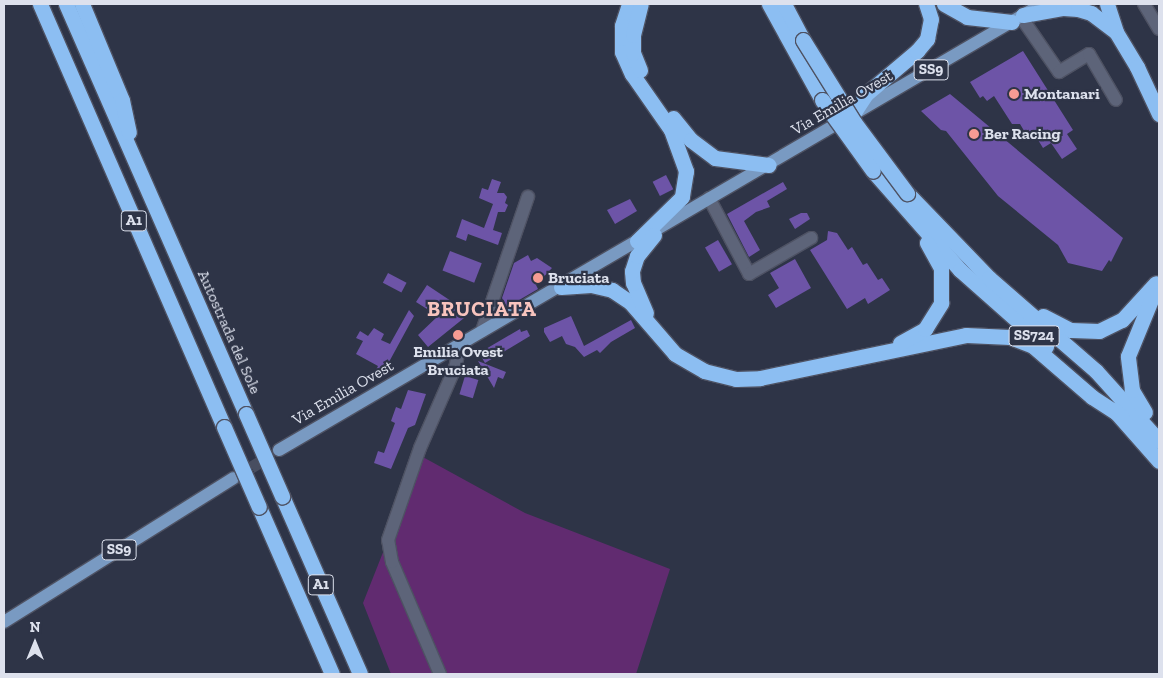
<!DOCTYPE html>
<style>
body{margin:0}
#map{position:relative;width:1163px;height:678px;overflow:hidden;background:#2e3447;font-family:"Zilla Slab",serif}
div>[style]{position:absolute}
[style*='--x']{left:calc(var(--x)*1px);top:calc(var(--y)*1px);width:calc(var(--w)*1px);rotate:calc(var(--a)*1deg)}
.green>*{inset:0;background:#612b70}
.building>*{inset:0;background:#6d54a7;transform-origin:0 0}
.major-tunnel>*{height:12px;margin-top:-6px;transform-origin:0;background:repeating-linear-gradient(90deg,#484e60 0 12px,transparent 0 18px)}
.roads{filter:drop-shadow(1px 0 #4e5263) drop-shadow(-1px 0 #4e5263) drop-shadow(0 1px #4e5263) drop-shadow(0 -1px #4e5263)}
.minor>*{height:12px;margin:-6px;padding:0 6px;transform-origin:6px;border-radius:6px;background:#5d6479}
.major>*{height:12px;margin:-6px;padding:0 6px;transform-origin:6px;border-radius:6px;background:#799ac2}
.highway>*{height:15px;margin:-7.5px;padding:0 7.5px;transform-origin:7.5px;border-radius:7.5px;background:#8cbef2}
.bridges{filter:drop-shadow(1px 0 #4e5263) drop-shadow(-1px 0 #4e5263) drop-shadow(0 1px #4e5263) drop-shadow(0 -1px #4e5263)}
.highway-bridge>*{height:15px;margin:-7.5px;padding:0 7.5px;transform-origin:7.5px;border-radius:7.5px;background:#8cbef2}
.dots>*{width:14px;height:14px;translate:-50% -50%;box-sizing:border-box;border:2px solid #2e3447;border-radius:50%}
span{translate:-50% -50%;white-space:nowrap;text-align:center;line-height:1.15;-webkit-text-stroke:4.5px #2e3447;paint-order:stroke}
.shield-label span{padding:1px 4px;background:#2e3447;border:1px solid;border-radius:4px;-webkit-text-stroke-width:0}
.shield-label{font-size:15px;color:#dde1ed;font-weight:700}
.poi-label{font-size:16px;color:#dde1ed;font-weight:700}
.left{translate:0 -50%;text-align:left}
.street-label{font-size:16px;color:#dde1ed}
.district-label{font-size:21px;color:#f8c4be;font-weight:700;letter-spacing:1px}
.frame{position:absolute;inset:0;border:5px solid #dde1ed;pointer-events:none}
.north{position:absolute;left:10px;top:618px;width:50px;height:50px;-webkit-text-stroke:4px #2e3447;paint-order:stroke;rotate:0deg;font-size:14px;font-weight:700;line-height:20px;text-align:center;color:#dde1ed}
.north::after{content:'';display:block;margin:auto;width:18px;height:22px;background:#dde1ed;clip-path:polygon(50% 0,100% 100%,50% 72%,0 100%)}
</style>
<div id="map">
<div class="green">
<div style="clip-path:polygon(421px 456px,525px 513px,670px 569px,636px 674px,391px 674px,363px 603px)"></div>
</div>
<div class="building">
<div style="clip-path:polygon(1023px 51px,1073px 130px,1067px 134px,1077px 149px,1062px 159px,1051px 143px,1043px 148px,1032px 130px,1026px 134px,1020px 124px,1012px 124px,994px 96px,987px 101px,983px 96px,980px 98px,970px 82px)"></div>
<div style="clip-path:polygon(950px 94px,1123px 238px,1111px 262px,1109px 260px,1102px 271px,1068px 263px,1058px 245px,998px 196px,946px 131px,941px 130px,921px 111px)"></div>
<div style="left:666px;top:175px;width:16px;height:15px;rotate:63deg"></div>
<div style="clip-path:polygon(492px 179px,501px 182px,497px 193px,504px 193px,507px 197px,505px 203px,508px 205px,505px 212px,498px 212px,493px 230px,502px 233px,498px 245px,468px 234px,466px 241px,456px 237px,462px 219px,484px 228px,493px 204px,479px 198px,482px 188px,488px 190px)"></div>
<div style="clip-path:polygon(783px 182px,787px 189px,767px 201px,770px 207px,756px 212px,744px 221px,760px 250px,749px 257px,727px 214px)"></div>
<div style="clip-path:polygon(630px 199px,637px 211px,615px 224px,607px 210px)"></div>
<div style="clip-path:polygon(801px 213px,807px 213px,810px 219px,795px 229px,789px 219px)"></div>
<div style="clip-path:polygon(828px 231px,837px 233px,848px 250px,852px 247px,863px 265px,867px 263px,878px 280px,882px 278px,890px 290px,868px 304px,865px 298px,847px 309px,810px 250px,827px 240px)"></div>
<div style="left:718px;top:240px;width:28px;height:15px;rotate:60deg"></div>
<div style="left:450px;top:251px;width:34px;height:21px;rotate:21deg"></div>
<div style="clip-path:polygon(528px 255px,531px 261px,537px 258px,552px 268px,536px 285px,538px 289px,507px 307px,502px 298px,514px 263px)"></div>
<div style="clip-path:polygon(795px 259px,811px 288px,776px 308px,768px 295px,779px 288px,770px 273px)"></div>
<div style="left:388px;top:273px;width:21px;height:11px;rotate:28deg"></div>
<div style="clip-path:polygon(427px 285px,457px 305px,454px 312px,464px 318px,428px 347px,418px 335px,438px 316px,416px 302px)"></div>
<div style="clip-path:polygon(409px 310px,414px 316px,383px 373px,376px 370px,378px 366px,356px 354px,363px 341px,356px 338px,360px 331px,368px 336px,374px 328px,384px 334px,381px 340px,390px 344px)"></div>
<div style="clip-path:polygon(571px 316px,584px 346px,631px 320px,635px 328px,611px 342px,600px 353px,597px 350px,584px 357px,575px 347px,566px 344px,562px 336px,550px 342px,544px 332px,544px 328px)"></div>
<div style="clip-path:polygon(520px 329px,521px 332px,527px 330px,530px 336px,485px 363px,479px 353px)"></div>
<div style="clip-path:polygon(478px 361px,506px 372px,503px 379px,498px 377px,494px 388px)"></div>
<div style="left:465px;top:376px;width:14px;height:19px;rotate:17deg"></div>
<div style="clip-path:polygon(408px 390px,426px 394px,415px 425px,408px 428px,391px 469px,374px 463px,378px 451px,384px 453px,395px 423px,391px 421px,396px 407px,401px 409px)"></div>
</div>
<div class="major-tunnel">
<div style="--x:236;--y:477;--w:42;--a:-31.4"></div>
</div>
<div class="roads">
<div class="minor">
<div style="--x:1144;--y:4;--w:29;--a:59"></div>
<div style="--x:1021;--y:17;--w:67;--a:55.4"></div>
<div style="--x:1059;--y:72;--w:35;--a:-31"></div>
<div style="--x:1089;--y:54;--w:53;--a:59.6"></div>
<div style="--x:709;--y:198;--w:86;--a:62.2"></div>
<div style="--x:749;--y:274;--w:72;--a:-30.1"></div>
<div style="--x:482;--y:331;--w:142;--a:-71.1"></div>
<div style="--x:440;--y:674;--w:122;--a:-113.2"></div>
<div style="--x:392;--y:562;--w:22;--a:-100"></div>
<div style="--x:388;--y:540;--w:97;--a:-70.8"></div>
<div style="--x:420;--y:448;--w:87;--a:-66.4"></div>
<div style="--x:455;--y:368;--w:26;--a:-77"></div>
</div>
<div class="major">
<div style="--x:279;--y:450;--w:884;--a:-30.31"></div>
<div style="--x:4;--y:622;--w:271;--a:-32.1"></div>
</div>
<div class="highway">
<div style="--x:40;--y:4;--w:461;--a:66.5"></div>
<div style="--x:66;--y:4;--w:448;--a:66.3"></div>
<div style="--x:82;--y:4;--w:104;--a:67.4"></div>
<div style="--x:122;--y:100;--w:33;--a:78"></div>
<div style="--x:629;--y:4;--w:23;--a:108"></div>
<div style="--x:622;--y:26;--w:26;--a:90"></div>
<div style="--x:622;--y:52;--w:24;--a:66"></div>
<div style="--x:632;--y:74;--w:68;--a:55.1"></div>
<div style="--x:671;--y:130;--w:44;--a:69.9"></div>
<div style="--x:686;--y:171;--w:26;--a:99"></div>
<div style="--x:682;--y:197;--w:63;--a:135.6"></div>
<div style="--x:769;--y:4;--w:110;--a:61.1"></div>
<div style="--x:784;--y:4;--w:41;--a:62.2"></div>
<div style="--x:944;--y:4;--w:26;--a:29"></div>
<div style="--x:967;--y:17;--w:45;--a:6.3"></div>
<div style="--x:1107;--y:4;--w:29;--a:72"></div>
<div style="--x:1116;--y:32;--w:41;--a:59"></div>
<div style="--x:1137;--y:67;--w:52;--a:64.9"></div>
<div style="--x:1023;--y:15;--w:41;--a:-9.9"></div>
<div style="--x:1063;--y:8;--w:15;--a:4"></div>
<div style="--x:1078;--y:9;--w:14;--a:17"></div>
<div style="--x:1091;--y:13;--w:31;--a:37"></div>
<div style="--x:640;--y:70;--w:18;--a:-112"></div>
<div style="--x:633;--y:53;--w:18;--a:-90"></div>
<div style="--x:633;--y:35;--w:32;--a:-76"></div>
<div style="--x:851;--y:117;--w:27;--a:-57"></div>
<div style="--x:866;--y:94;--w:67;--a:-40.1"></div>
<div style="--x:917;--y:51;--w:16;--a:-50"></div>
<div style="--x:927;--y:39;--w:20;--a:-79"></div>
<div style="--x:931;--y:19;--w:16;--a:-108"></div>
<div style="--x:673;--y:118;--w:28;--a:51"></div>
<div style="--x:691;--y:140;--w:30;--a:37"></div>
<div style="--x:715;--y:158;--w:54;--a:7.4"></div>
<div style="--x:873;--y:171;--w:132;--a:48.7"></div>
<div style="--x:960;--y:270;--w:115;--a:41.5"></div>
<div style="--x:907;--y:193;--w:118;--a:46"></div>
<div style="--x:989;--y:278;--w:142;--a:41"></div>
<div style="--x:1096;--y:371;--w:94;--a:48"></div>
<div style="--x:561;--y:287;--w:30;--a:-4"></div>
<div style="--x:591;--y:285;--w:22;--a:13"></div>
<div style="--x:612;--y:290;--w:23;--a:34"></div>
<div style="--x:631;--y:303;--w:67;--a:49.2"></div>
<div style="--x:675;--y:354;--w:34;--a:30"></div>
<div style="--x:704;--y:371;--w:33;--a:14"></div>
<div style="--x:736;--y:379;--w:24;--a:-2"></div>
<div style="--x:760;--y:378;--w:210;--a:-11.8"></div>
<div style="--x:966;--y:335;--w:44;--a:2.6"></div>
<div style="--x:1010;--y:337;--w:25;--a:21"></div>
<div style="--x:1033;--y:346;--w:78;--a:40.8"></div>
<div style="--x:1092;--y:397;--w:35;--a:33"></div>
<div style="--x:646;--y:313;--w:33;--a:-113"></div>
<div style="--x:633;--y:283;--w:12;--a:-95"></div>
<div style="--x:632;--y:271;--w:16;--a:-72"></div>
<div style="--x:637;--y:256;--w:27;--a:-51"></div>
<div style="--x:1043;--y:316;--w:31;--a:27"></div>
<div style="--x:1071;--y:330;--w:28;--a:2"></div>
<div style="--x:1099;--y:331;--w:25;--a:-26"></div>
<div style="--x:1122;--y:320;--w:50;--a:-47.4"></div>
<div style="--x:900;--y:343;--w:29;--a:-29"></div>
<div style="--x:925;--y:329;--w:31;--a:-58"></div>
<div style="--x:941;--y:303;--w:35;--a:-90"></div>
<div style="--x:941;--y:268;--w:29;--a:-119"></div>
<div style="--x:1114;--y:410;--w:68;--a:48.6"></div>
<div style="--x:1145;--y:412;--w:26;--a:-121"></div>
<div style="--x:1132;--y:390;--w:34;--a:-97"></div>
<div style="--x:1128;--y:356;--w:66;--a:-67.7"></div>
<div style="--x:282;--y:496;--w:194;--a:66.3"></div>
<div style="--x:259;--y:507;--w:182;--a:66.4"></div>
</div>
</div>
<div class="bridges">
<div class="highway-bridge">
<div style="--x:803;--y:40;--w:97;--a:58.1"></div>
<div style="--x:854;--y:122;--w:89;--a:53.3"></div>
<div style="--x:822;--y:100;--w:87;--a:54.3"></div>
<div style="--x:246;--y:414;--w:90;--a:66.3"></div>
<div style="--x:224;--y:427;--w:87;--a:66.4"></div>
</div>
</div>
<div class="dots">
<div style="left:1014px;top:94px;background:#f59c93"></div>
<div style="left:974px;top:134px;background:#f59c93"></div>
<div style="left:538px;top:278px;background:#f59c93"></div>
<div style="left:458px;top:335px;background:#f59c93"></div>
</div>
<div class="shield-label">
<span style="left:931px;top:70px">SS9</span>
<span style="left:134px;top:221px">A1</span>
<span style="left:1034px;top:336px">SS724</span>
<span style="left:119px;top:550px">SS9</span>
<span style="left:321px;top:585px">A1</span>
</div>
<div class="poi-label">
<span class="left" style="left:1024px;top:94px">Montanari</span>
<span class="left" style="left:984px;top:134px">Ber Racing</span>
<span class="left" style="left:548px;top:278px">Bruciata</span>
<span style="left:458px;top:361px">Emilia Ovest<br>Bruciata</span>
</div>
<div class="street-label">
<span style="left:842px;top:103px;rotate:-30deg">Via Emilia Ovest</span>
<span style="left:229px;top:332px;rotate:66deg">Autostrada del Sole</span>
<span style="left:343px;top:393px;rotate:-30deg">Via Emilia Ovest</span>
</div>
<div class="district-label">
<span style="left:482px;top:309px">BRUCIATA</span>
</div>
<div class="frame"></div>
<div class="north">N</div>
</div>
